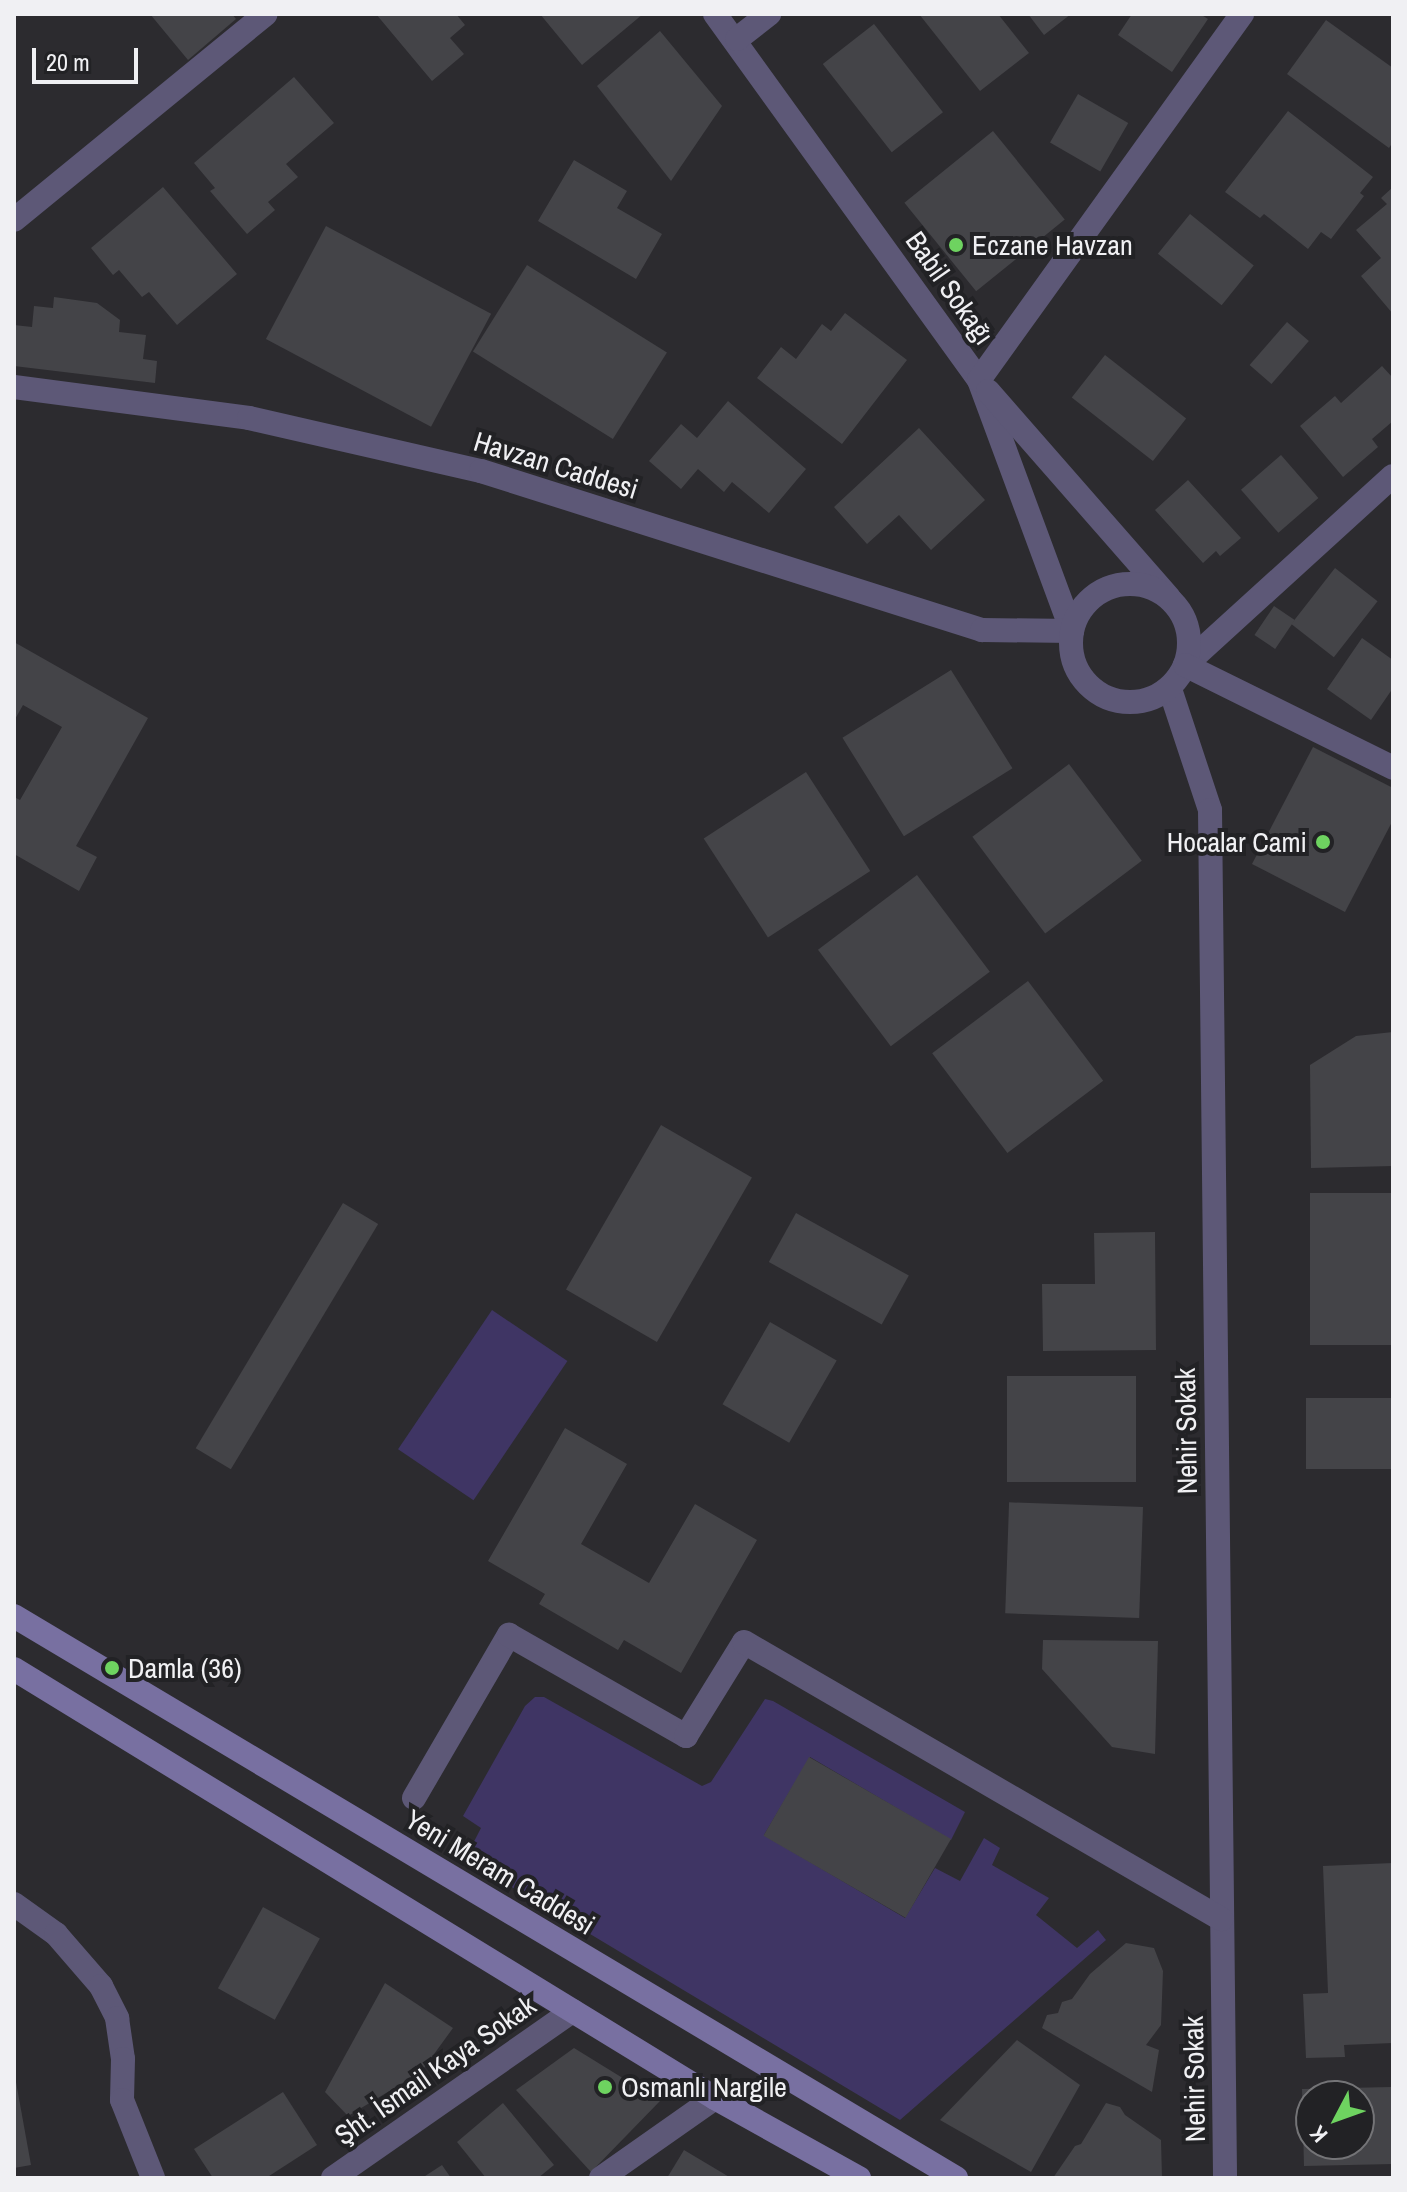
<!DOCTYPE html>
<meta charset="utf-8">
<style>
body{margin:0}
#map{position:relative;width:1407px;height:2192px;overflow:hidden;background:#2c2b2f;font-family:"Archivo Narrow",sans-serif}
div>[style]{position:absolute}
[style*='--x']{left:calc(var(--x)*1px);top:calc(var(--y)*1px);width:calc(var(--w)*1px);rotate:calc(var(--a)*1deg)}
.green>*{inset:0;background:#3f3564;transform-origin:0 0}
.building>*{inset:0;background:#444448;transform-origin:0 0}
.minor>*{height:24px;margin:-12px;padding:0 12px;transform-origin:12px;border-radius:12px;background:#5d5877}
.tertiary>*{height:24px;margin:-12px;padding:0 12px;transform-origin:12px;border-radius:12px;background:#5d5877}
.tertiary>.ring{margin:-12px;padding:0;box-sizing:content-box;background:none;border:24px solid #5d5877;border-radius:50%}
.secondary>*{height:24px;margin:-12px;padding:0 12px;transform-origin:12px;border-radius:12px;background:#7870a1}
.dots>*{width:22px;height:22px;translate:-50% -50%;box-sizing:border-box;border:4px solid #222225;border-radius:50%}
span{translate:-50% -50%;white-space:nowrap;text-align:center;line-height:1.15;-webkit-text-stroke:8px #222225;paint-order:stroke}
.poi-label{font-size:28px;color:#f0f0f3}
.left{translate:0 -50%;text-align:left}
.right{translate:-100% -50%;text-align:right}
.street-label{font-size:28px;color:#f0f0f3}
.frame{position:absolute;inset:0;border:16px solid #f0f0f3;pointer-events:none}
.north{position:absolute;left:1295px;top:2080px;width:80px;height:80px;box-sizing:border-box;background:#222225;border:2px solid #747477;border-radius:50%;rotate:229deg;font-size:22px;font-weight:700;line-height:32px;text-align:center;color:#f0f0f3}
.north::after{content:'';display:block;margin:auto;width:28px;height:36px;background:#6ed360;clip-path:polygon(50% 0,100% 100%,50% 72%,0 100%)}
.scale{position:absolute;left:32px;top:48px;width:106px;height:36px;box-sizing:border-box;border:4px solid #f0f0f3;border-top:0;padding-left:10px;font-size:24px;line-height:28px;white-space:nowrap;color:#f0f0f3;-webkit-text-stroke:6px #222225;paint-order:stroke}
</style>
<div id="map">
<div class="green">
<div style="left:492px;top:1310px;width:91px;height:168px;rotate:34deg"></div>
<div style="clip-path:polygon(535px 1697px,544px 1697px,702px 1786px,711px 1782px,765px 1699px,773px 1701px,965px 1812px,951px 1840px,810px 1757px,764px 1835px,905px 1918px,935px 1868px,960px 1881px,984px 1838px,1000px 1848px,992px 1865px,1049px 1898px,1036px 1915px,1077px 1948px,1098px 1930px,1106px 1940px,900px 2120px,465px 1859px,481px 1828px,463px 1816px,525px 1706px)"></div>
</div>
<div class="building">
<div style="clip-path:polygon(150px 14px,232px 14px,236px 19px,188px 60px)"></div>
<div style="clip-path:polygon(376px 14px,456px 14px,465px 25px,450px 38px,464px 54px,432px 81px)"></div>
<div style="clip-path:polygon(540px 14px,643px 14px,582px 65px)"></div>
<div style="clip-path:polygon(919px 14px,998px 14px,1029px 53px,980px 91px)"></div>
<div style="clip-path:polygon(1028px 14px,1071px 14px,1044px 35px)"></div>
<div style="clip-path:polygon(1132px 14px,1200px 14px,1208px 19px,1172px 72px,1118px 35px)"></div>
<div style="clip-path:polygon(1326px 20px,1393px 68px,1393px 142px,1389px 148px,1287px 74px)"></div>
<div style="left:874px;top:24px;width:112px;height:65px;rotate:52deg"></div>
<div style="clip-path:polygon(660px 31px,722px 106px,671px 181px,597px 86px)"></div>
<div style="clip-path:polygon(294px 77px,334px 123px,286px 164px,298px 177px,268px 202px,275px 210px,247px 234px,210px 191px,215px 188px,194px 163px)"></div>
<div style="left:1078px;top:94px;width:58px;height:56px;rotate:30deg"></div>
<div style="clip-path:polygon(1288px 111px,1373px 177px,1360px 193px,1364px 196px,1331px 239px,1321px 232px,1308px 249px,1264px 214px,1260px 218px,1225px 192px)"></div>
<div style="left:993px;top:131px;width:114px;height:114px;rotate:51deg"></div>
<div style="clip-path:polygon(574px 160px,627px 191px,617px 208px,662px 234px,636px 279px,538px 221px)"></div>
<div style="clip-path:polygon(163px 187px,237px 274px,177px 325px,149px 292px,142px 297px,119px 270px,113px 275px,91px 248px)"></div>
<div style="clip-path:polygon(1393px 187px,1393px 314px,1361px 276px,1381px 258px,1356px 230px,1387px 204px,1381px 198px)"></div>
<div style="left:1190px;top:214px;width:82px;height:51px;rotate:39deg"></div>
<div style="left:326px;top:226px;width:187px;height:128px;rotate:28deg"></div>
<div style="left:527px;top:265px;width:165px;height:102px;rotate:32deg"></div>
<div style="clip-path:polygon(54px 297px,97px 303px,120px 320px,119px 332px,146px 335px,143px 359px,157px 361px,155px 383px,14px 366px,14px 325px,32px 327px,34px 306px,53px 308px)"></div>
<div style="clip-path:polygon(845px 313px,907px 360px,842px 444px,757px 378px,781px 347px,796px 359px,822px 324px,831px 331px)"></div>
<div style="left:1287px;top:322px;width:29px;height:57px;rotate:41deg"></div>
<div style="left:1105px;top:355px;width:103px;height:54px;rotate:38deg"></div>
<div style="clip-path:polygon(1382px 366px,1393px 378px,1393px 421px,1372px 439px,1378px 447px,1343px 477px,1300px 426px,1335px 396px,1341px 403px)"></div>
<div style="clip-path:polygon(728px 401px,806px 469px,769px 513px,732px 482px,724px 492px,698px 469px,681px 489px,649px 461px,681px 424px,697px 438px)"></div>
<div style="clip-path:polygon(919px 428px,985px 500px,931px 550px,899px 515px,867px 544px,834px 507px)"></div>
<div style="left:1281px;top:455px;width:57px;height:53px;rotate:49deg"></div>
<div style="clip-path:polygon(1188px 480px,1241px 538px,1220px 556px,1216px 551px,1203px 563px,1155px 510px)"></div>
<div style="left:1335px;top:568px;width:54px;height:71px;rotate:38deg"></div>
<div style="left:1274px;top:606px;width:25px;height:35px;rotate:34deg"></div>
<div style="clip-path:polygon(1362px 638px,1393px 660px,1393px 688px,1371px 720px,1327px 689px)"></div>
<div style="clip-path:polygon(14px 642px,148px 718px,76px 846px,97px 857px,79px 891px,14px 854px,14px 797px,20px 800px,62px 727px,23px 705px,14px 721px)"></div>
<div style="left:951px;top:670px;width:116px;height:128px;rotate:58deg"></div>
<div style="clip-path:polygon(1313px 747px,1393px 788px,1393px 820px,1345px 912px,1252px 864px)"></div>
<div style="left:1069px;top:764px;width:121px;height:121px;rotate:53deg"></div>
<div style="left:806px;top:772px;width:118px;height:122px;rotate:57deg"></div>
<div style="left:917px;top:875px;width:121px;height:124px;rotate:53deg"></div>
<div style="left:1028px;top:981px;width:125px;height:120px;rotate:53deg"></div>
<div style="clip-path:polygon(1393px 1032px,1393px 1166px,1311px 1168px,1310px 1065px,1356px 1036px)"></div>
<div style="left:661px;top:1125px;width:105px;height:190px;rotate:30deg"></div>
<div style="left:1393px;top:1193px;width:152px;height:83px;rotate:90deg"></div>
<div style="left:343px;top:1203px;width:41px;height:286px;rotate:31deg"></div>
<div style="left:796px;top:1213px;width:129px;height:56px;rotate:29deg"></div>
<div style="clip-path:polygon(1155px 1232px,1156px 1350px,1043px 1351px,1042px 1284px,1095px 1284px,1094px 1233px)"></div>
<div style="left:770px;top:1322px;width:77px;height:95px;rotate:30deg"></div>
<div style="left:1007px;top:1376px;width:129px;height:106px"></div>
<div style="left:1393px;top:1398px;width:71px;height:87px;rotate:90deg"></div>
<div style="clip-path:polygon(565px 1428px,627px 1464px,581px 1544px,649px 1583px,695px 1504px,757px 1540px,681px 1673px,624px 1640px,618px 1650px,539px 1604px,545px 1594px,488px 1561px)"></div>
<div style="left:1143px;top:1507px;width:111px;height:134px;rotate:92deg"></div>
<div style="clip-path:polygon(1043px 1640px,1158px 1641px,1155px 1754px,1112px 1747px,1042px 1669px)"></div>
<div style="left:809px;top:1757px;width:164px;height:91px;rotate:30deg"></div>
<div style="clip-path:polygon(1393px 1863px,1393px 2043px,1344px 2045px,1345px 2057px,1306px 2058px,1303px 1994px,1328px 1993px,1323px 1866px)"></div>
<div style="left:263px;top:1907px;width:65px;height:93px;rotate:29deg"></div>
<div style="clip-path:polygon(1126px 1943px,1154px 1948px,1163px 1971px,1161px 2025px,1146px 2045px,1159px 2050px,1152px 2092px,1042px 2028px,1047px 2015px,1058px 2013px,1062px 2002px,1072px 1999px,1090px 1974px)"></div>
<div style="clip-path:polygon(385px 1983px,453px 2028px,421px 2072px,348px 2116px,325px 2092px)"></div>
<div style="clip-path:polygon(1017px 2040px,1080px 2085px,1031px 2172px,940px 2120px)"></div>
<div style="clip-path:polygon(574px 2048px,660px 2101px,591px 2172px,516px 2090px)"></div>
<div style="clip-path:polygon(16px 2082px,31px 2165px,14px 2168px,14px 2083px)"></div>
<div style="clip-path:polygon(evenodd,1391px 2087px,1393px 2164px,1304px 2166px,1302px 2089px,1391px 2087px,1311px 2096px,1359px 2096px,1359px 2144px,1311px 2144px,1311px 2096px)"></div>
<div style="clip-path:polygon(283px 2092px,317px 2145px,266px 2178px,213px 2178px,194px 2149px)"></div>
<div style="clip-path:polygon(503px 2103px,554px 2165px,538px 2178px,486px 2178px,457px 2142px)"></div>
<div style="clip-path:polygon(1106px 2103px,1120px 2107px,1125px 2115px,1161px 2140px,1162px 2178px,1053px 2178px,1075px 2146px,1081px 2144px)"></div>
<div style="clip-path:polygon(684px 2150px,731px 2178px,667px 2178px)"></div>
<div style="clip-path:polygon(442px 2165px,451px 2178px,422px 2178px)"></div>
</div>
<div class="minor">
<div style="--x:715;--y:14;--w:451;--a:54.2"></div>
<div style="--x:979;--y:380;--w:268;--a:69.7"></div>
<div style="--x:737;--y:39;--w:41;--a:-38"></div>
<div style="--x:14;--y:220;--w:325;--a:-39.3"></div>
<div style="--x:979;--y:380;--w:451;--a:-54.3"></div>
<div style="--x:988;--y:391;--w:275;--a:48.8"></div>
<div style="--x:1185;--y:665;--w:281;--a:-42.3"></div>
<div style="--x:1170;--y:689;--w:127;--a:71.7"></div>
<div style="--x:1210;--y:810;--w:1368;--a:89.37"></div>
<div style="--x:414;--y:1798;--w:189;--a:-59.8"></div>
<div style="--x:509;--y:1635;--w:204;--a:29.7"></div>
<div style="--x:686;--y:1736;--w:110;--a:-58.3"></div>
<div style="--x:744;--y:1642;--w:552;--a:30.14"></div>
<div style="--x:14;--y:1904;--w:52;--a:35.5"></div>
<div style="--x:56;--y:1934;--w:69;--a:49.1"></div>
<div style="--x:101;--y:1986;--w:36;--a:63"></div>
<div style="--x:117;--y:2018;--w:41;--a:81.7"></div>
<div style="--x:123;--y:2059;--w:41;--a:91.4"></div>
<div style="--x:122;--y:2100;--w:84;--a:68.3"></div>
<div style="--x:333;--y:2178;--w:292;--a:-34.9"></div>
<div style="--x:601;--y:2178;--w:139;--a:-35.1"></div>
</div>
<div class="tertiary">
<div style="--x:14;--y:387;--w:237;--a:7.5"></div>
<div style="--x:249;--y:418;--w:238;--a:12.9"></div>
<div style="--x:481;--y:471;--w:526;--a:17.61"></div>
<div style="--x:982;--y:630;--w:90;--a:0.6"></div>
<div class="ring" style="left:1071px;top:584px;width:94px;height:94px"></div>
<div style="--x:1185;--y:665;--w:232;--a:26.3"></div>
</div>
<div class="secondary">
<div style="--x:14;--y:1616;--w:1097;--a:30.82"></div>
<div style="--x:14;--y:1669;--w:822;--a:31.47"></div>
<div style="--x:715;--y:2098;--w:165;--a:29.1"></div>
</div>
<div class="dots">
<div style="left:956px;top:245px;background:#6ed360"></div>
<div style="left:1323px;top:842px;background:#6ed360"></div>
<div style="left:112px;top:1668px;background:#6ed360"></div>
<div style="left:605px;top:2087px;background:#6ed360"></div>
</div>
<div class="poi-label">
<span class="left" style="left:972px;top:245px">Eczane Havzan</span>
<span class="right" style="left:1307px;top:842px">Hocalar Cami</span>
<span class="left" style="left:128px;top:1668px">Damla (36)</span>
<span class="left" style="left:621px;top:2087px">Osmanlı Nargile</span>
</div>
<div class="street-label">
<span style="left:950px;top:288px;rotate:55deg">Babil Sokağı</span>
<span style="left:556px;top:465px;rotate:17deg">Havzan Caddesi</span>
<span style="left:1186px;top:1431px;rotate:-91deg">Nehir Sokak</span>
<span style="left:500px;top:1872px;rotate:31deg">Yeni Meram Caddesi</span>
<span style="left:435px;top:2070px;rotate:-35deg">Şht. İsmail Kaya Sokak</span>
<span style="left:1194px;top:2079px;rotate:-91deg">Nehir Sokak</span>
</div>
<div class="frame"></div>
<div class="north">K</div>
<div class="scale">20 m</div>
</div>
